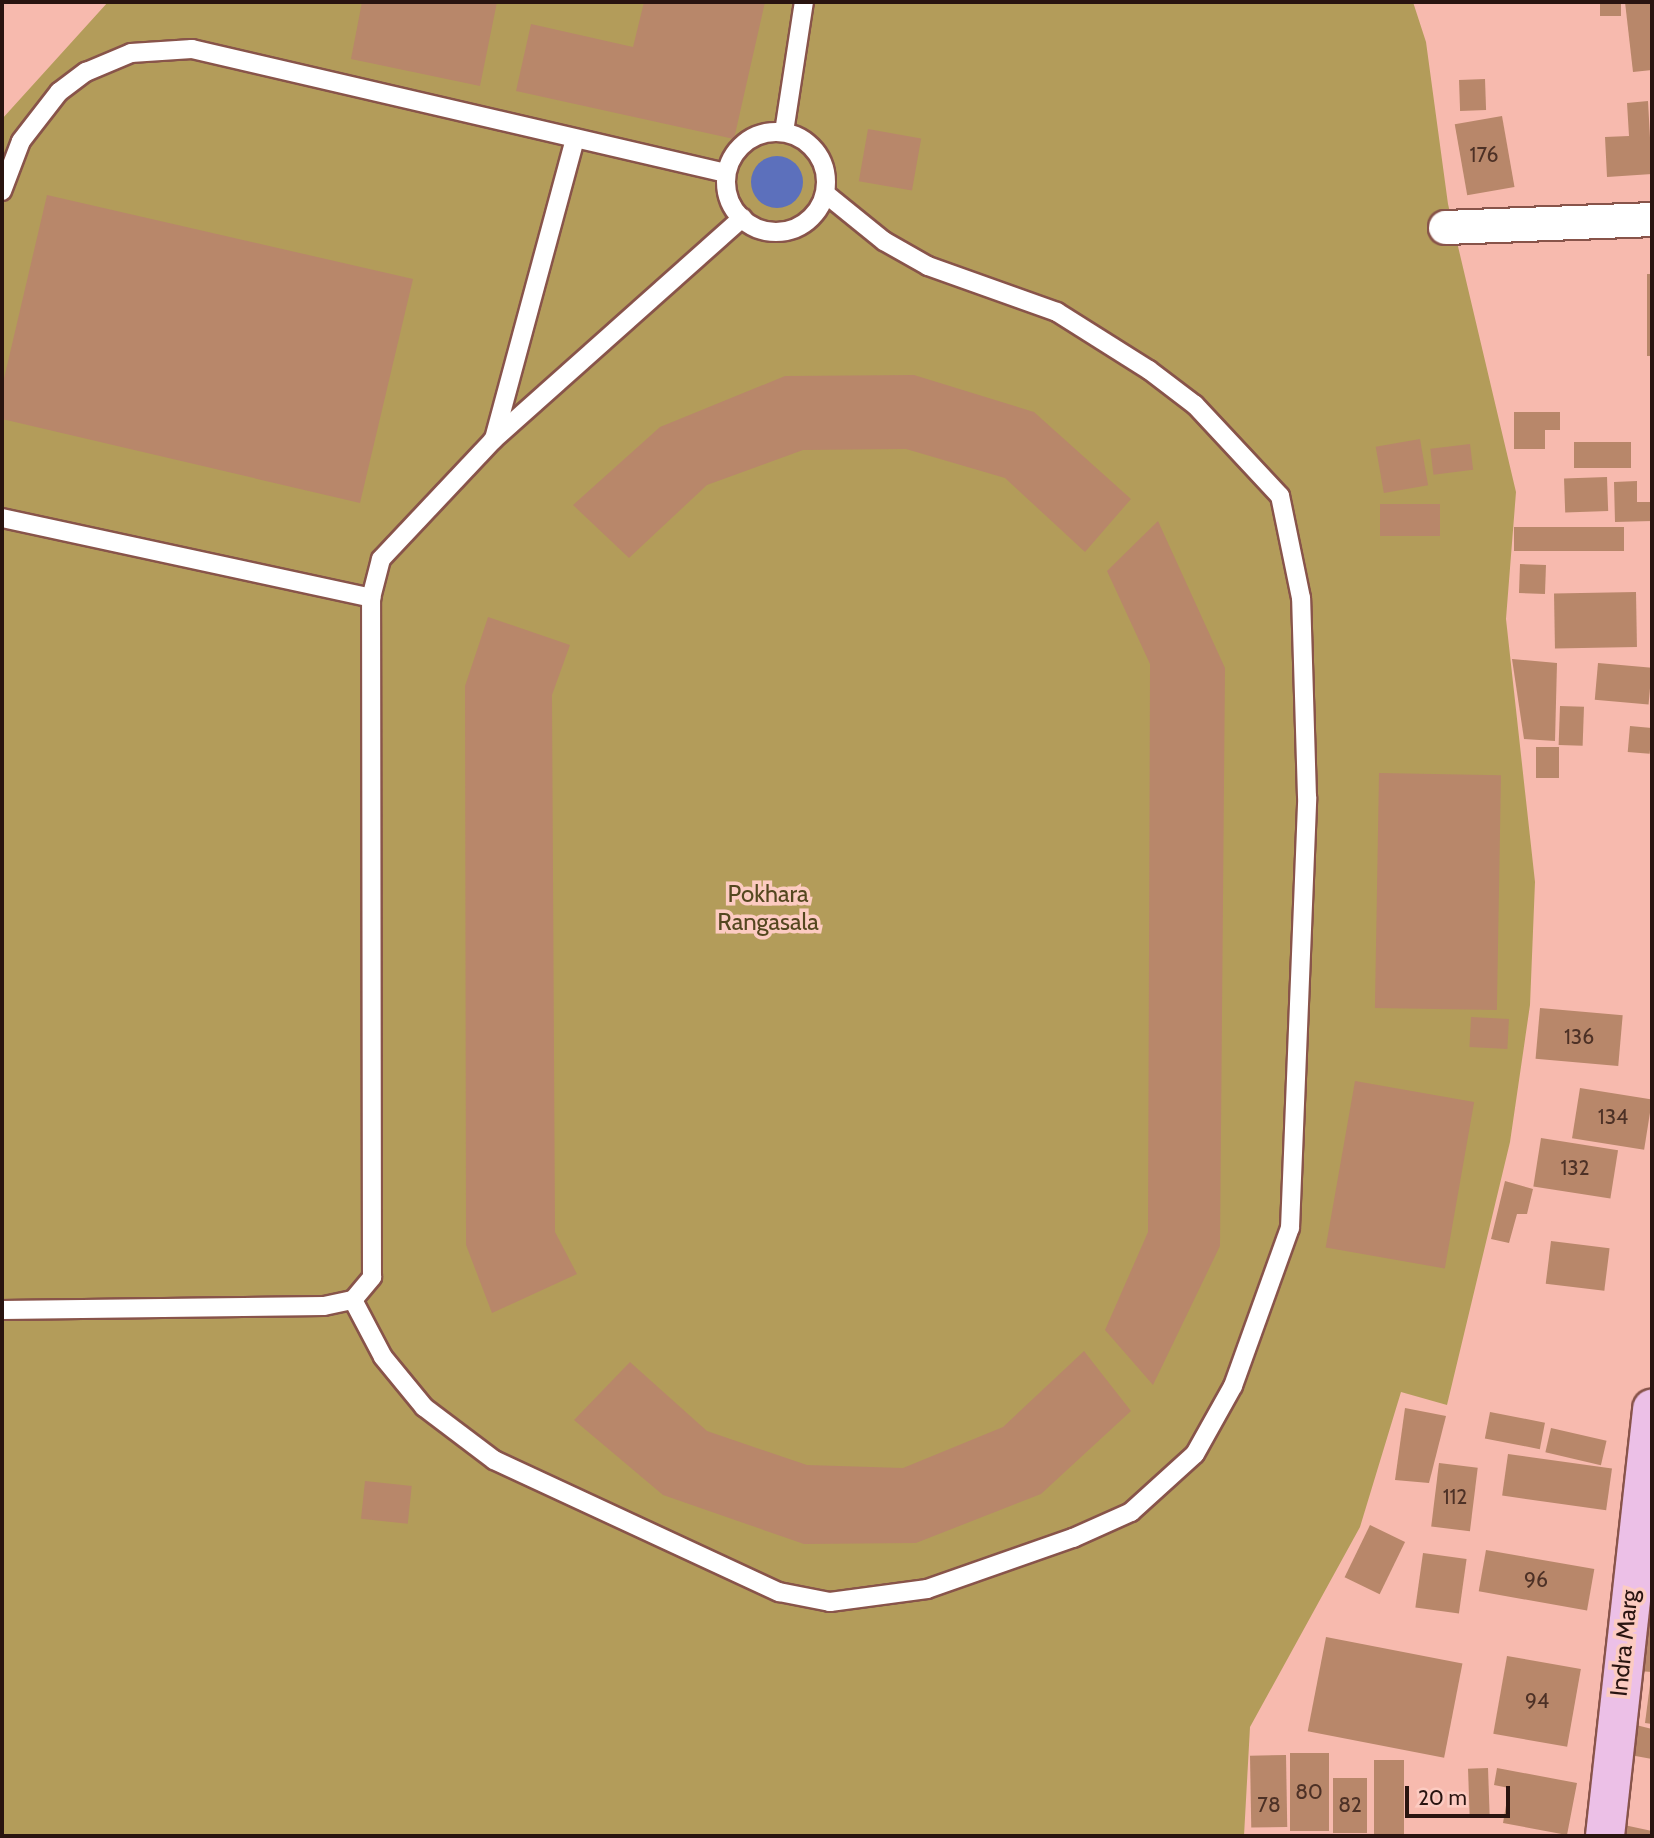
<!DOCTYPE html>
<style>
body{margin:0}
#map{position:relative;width:1654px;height:1838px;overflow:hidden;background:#f7baae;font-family:Cabin,sans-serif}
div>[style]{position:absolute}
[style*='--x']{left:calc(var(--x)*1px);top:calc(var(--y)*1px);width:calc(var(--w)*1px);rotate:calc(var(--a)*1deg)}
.green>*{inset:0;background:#b39c5a}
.water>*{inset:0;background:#5c70bc}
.round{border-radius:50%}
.building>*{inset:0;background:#b8876a;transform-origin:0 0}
.roads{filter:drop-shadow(2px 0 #88544a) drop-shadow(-2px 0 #88544a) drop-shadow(0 2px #88544a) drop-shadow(0 -2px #88544a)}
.service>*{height:18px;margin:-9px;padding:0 9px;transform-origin:9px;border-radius:9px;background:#fff}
.service>.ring{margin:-9px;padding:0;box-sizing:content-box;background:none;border:18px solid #fff;border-radius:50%}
.minor>*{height:33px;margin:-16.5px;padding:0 16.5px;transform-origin:16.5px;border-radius:16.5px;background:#fff}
.primary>*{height:38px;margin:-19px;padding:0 19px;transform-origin:19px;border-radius:19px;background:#ecc0e7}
span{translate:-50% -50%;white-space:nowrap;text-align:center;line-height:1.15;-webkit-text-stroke:7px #fccbc1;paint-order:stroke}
.number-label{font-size:21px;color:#4d3126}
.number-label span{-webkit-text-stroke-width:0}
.park-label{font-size:24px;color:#54471f}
.street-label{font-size:24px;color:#291410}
.frame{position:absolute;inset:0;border:4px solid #291410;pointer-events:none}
.scale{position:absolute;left:1405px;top:1786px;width:105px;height:32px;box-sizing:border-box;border:4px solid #291410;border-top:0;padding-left:9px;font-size:21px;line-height:24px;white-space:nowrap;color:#291410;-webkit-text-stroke:5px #fccbc1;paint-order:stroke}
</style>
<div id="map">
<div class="green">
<div style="clip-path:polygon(108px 2px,1413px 2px,1426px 42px,1448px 204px,1516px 492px,1506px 619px,1535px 882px,1530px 1005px,1510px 1142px,1447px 1405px,1401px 1392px,1360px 1527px,1250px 1727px,1244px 1836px,2px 1836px,2px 119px)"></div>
</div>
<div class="water">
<div class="round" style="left:751px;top:156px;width:52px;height:52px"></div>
</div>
<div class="building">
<div style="clip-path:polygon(362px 2px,497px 2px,480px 86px,351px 59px)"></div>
<div style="clip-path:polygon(644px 2px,765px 2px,734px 139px,516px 91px,531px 24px,633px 47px)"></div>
<div style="left:1600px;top:2px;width:21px;height:14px"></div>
<div style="clip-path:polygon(1625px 2px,1652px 2px,1652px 70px,1633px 72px)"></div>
<div style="left:1485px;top:79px;width:31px;height:26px;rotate:88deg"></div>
<div style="clip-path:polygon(1648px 101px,1652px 174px,1607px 177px,1605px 137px,1629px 136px,1627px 103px)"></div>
<div style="left:1502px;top:116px;width:72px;height:48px;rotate:80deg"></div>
<div style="left:868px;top:129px;width:54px;height:53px;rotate:10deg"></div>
<div style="clip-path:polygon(47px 195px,413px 279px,360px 503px,2px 419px,2px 387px)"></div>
<div style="left:1647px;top:274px;width:5px;height:82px"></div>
<div style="clip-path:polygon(914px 375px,1034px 412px,1131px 499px,1085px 552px,1005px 478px,906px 449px,803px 450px,707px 485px,629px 558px,573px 505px,660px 427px,785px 376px)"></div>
<div style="clip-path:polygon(1514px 412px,1560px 412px,1560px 430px,1545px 430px,1545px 449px,1514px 449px)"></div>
<div style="left:1420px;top:439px;width:47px;height:45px;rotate:80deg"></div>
<div style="left:1574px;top:442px;width:57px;height:26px"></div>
<div style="left:1470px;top:444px;width:26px;height:40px;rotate:83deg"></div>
<div style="left:1607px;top:477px;width:34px;height:43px;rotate:88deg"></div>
<div style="clip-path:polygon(1637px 481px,1637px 502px,1652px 502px,1652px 521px,1615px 522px,1614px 482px)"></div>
<div style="left:1440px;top:504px;width:32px;height:60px;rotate:90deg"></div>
<div style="clip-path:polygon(1158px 521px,1225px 668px,1220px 1246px,1153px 1385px,1105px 1330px,1148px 1232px,1150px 664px,1107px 571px)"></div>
<div style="left:1624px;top:527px;width:24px;height:110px;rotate:90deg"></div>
<div style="left:1520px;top:564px;width:26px;height:29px;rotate:2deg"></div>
<div style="left:1636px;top:592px;width:55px;height:82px;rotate:89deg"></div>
<div style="clip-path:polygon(488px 617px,570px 645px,552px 695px,555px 1232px,577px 1274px,492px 1313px,466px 1245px,465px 686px)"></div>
<div style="clip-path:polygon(1512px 659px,1557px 663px,1555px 741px,1524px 739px)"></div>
<div style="left:1598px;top:663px;width:54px;height:37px;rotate:5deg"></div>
<div style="left:1560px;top:706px;width:24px;height:39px;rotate:2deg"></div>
<div style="left:1630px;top:726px;width:22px;height:26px;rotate:5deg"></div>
<div style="left:1536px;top:747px;width:23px;height:31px"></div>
<div style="left:1379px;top:773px;width:122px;height:235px;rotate:1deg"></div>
<div style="left:1540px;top:1008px;width:83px;height:51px;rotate:5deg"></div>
<div style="left:1471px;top:1017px;width:38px;height:30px;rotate:3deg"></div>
<div style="left:1355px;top:1081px;width:121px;height:169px;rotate:10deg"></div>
<div style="left:1580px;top:1088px;width:73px;height:51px;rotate:9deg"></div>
<div style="left:1541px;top:1138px;width:78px;height:49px;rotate:9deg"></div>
<div style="clip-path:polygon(1505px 1181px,1533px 1189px,1527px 1214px,1517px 1214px,1509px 1243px,1491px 1239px)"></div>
<div style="left:1551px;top:1241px;width:59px;height:43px;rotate:7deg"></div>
<div style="clip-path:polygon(1084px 1351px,1131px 1411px,1041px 1494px,916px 1543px,804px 1544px,663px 1495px,574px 1420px,630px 1362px,707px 1431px,807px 1465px,903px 1468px,1003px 1427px)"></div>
<div style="clip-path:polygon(1405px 1408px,1446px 1416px,1429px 1483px,1395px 1480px)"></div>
<div style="left:1490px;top:1412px;width:56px;height:27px;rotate:11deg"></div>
<div style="left:1551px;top:1428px;width:57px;height:25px;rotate:13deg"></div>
<div style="left:1508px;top:1454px;width:105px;height:42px;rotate:8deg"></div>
<div style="left:1439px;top:1463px;width:39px;height:64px;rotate:7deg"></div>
<div style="left:365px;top:1481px;width:47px;height:38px;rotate:6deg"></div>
<div style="left:1370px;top:1525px;width:39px;height:58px;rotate:26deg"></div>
<div style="left:1486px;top:1550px;width:110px;height:42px;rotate:10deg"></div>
<div style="left:1423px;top:1553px;width:44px;height:55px;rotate:8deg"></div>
<div style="clip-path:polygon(1643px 1624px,1652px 1625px,1652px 1672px,1638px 1671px)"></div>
<div style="left:1326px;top:1637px;width:139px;height:96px;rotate:11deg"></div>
<div style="left:1507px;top:1656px;width:75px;height:79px;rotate:10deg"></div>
<div style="clip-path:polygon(1651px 1677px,1652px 1678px,1652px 1724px,1645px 1723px)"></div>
<div style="clip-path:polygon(1636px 1725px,1652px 1729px,1652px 1759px,1630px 1755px)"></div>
<div style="left:1290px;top:1753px;width:39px;height:78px"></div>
<div style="left:1286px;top:1755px;width:72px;height:36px;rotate:89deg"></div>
<div style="left:1374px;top:1760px;width:30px;height:75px"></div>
<div style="left:1488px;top:1768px;width:47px;height:20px;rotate:88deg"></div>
<div style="clip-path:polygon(1497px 1768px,1577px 1783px,1567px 1835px,1503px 1823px,1509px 1788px,1494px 1785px)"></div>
<div style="left:1333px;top:1778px;width:34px;height:55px"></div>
<div style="clip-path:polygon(1624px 1825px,1652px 1831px,1652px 1836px,1622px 1836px)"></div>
</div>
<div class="roads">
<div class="service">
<div style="--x:784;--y:132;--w:132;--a:-81.3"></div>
<div class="ring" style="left:726px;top:132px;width:82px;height:82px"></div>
<div style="--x:2;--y:191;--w:53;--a:-69.2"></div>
<div style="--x:21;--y:141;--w:62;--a:-52.2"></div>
<div style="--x:59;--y:92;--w:34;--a:-37"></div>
<div style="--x:86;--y:72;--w:49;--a:-22.9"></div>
<div style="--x:131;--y:53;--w:61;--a:-3.8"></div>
<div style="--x:192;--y:49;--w:548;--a:13.07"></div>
<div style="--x:494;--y:439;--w:311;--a:-74.9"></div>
<div style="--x:2;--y:518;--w:378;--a:12.2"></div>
<div style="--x:353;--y:1300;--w:64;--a:62.2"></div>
<div style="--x:383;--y:1357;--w:65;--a:50.6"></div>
<div style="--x:424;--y:1407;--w:88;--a:37.1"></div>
<div style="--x:494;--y:1460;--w:314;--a:24.9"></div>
<div style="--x:779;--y:1592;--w:52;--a:11.1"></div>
<div style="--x:830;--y:1602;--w:98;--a:-7.6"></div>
<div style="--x:927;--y:1589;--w:155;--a:-19.3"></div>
<div style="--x:1073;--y:1538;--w:64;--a:-24.1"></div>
<div style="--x:1131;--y:1512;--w:86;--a:-42.2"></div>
<div style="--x:1195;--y:1454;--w:78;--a:-60.8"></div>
<div style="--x:1233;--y:1386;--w:168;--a:-70.2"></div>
<div style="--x:1290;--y:1228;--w:431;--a:-87.7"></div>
<div style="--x:1307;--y:797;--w:199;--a:-91.7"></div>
<div style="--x:1301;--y:598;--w:104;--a:-101.6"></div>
<div style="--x:1280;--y:496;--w:125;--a:-133"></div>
<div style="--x:1195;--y:405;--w:58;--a:-142.7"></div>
<div style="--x:1149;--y:370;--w:109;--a:-147.8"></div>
<div style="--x:1057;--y:312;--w:137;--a:-160.4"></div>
<div style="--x:928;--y:266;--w:51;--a:-150.4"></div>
<div style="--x:884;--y:241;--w:75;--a:-141"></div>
<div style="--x:2;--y:1310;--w:322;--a:-0.7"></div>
<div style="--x:324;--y:1306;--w:30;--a:-12"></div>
<div style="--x:353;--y:1300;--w:30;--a:-50"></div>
<div style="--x:372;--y:1277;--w:679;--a:-90.08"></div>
<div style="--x:371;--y:598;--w:40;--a:-75.6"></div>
<div style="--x:381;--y:559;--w:163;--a:-46.7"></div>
<div style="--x:493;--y:440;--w:334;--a:-41.7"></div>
</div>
<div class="minor">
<div style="--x:1445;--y:227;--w:207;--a:-2.2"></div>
</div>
<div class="primary">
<div style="--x:1605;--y:1836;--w:430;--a:-83.7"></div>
</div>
</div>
<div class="number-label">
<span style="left:1484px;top:155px">176</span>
<span style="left:1579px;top:1037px">136</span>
<span style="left:1613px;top:1117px">134</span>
<span style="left:1575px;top:1168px">132</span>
<span style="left:1455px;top:1497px">112</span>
<span style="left:1536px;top:1580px">96</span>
<span style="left:1537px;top:1701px">94</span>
<span style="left:1309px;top:1792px">80</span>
<span style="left:1269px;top:1805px">78</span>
<span style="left:1350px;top:1805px">82</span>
</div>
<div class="park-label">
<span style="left:768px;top:908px">Pokhara<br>Rangasala</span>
</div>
<div class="street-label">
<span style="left:1624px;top:1643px;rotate:-84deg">Indra Marg</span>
</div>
<div class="frame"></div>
<div class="scale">20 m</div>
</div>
